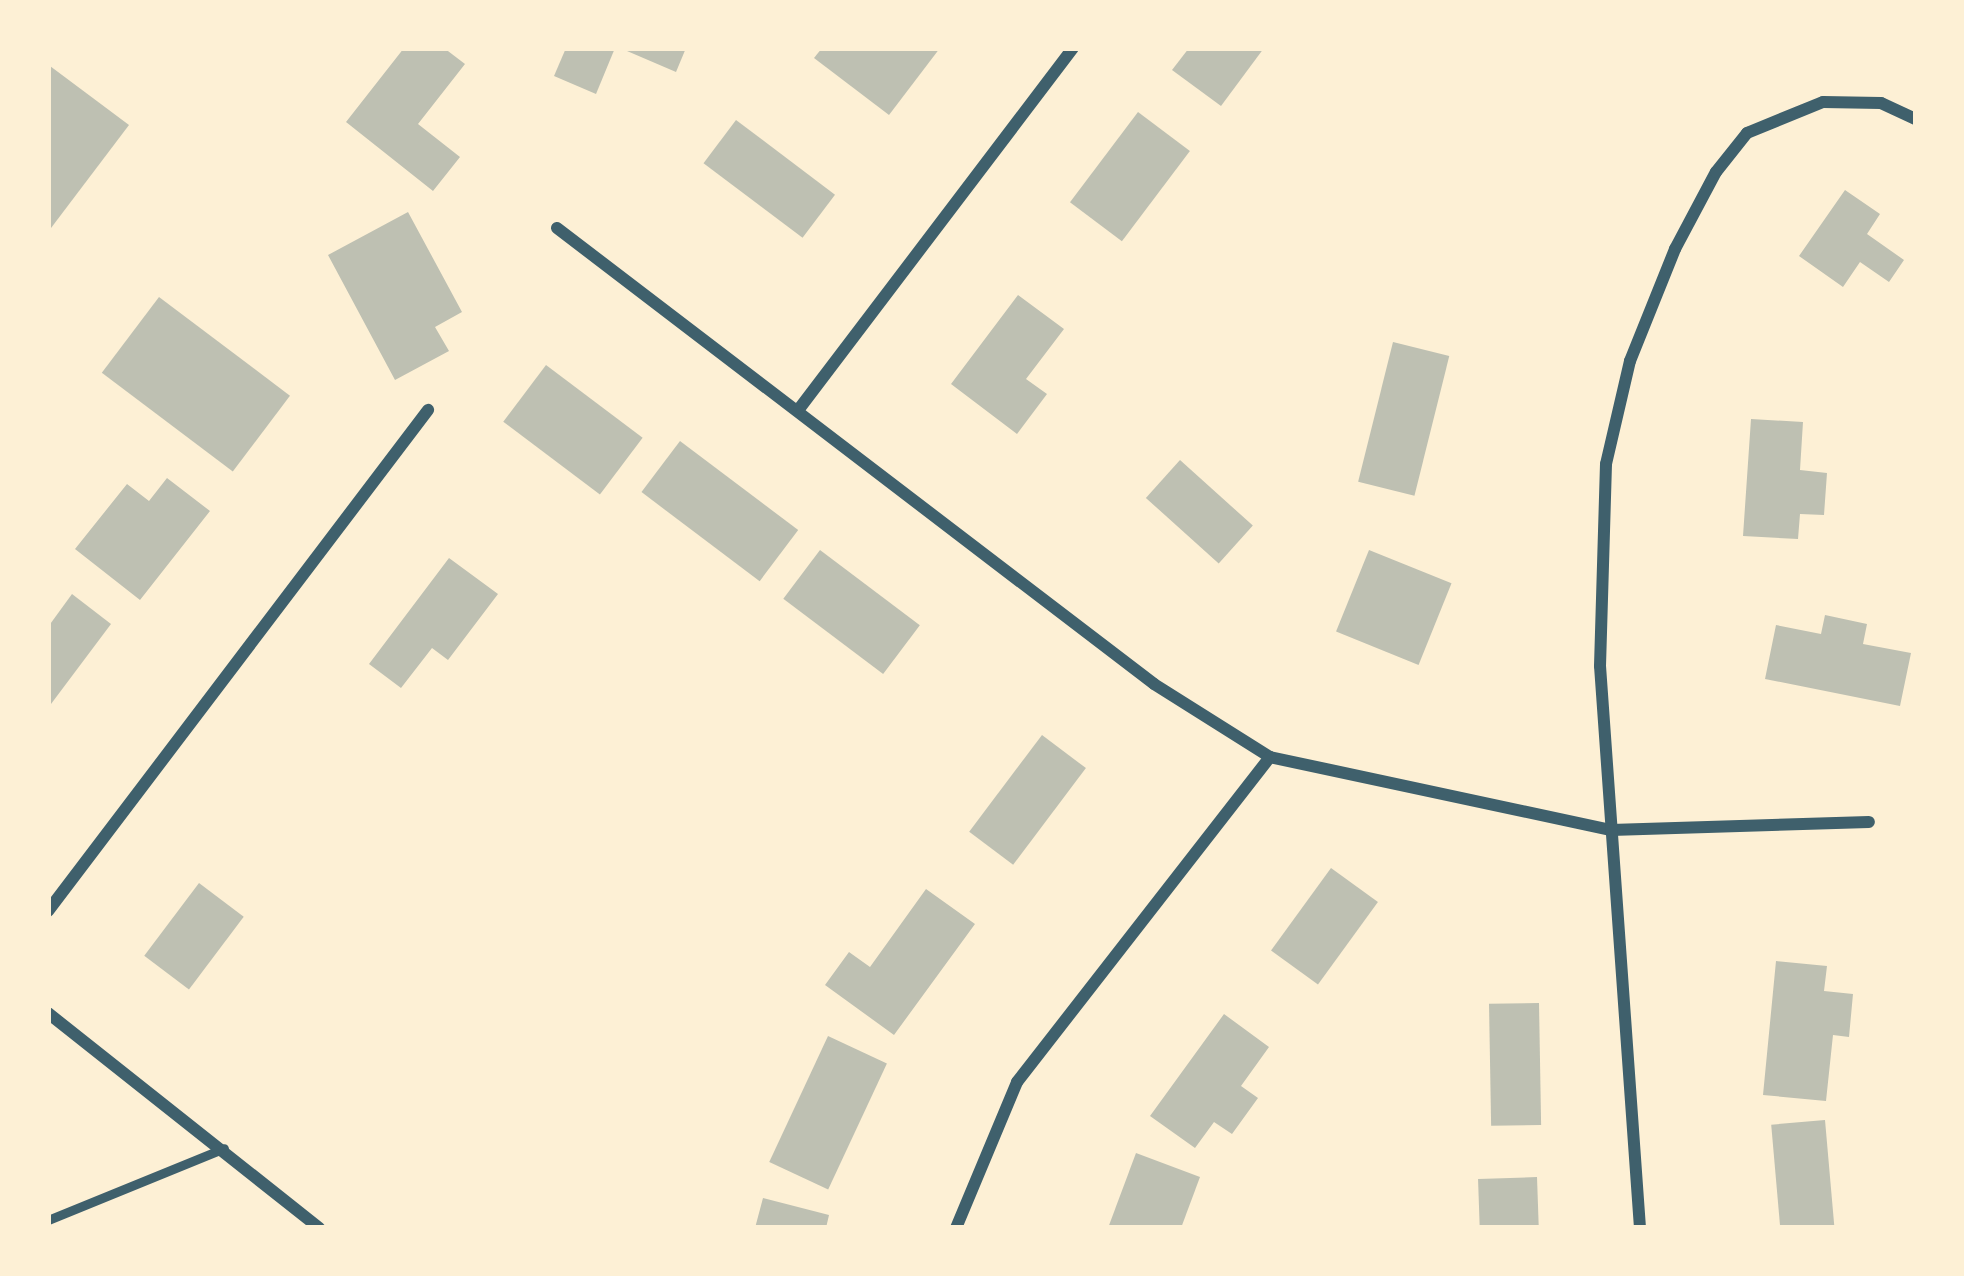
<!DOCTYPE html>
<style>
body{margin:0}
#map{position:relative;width:1964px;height:1276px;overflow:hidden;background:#fdf0d5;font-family:"Sofia Sans Condensed",sans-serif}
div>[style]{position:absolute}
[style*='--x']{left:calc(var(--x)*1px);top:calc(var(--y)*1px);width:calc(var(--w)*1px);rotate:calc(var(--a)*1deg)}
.building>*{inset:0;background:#bec0b2;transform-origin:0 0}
.service>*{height:9px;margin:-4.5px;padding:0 4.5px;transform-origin:4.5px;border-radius:4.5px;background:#3f606c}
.minor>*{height:12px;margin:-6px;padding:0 6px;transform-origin:6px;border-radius:6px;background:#3f606c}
span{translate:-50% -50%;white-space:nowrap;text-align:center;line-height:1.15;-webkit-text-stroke:12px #fdf0d5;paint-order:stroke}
.frame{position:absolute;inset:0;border:51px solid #fdf0d5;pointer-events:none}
</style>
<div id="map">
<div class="building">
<div style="clip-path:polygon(404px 48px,444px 48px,465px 64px,418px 124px,460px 157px,433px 191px,346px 122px)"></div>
<div style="clip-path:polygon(566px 48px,615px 48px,596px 94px,554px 76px)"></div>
<div style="clip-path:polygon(620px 48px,686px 48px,676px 72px)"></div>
<div style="clip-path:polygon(822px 48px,940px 48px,889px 115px,814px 58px)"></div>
<div style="clip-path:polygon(1189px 48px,1264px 48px,1221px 106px,1172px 70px)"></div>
<div style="clip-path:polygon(50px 66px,129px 125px,48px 232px,48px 70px)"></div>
<div style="left:1138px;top:112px;width:65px;height:113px;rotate:37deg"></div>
<div style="left:736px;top:120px;width:124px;height:54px;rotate:37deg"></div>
<div style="clip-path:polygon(1845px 190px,1880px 214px,1867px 234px,1904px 260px,1889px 282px,1860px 262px,1843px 287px,1799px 256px)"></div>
<div style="clip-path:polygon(408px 212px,462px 312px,435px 327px,449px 351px,395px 380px,328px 255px)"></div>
<div style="clip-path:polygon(1018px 295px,1064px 329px,1026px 379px,1047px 394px,1017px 434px,951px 384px)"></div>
<div style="left:159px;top:297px;width:164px;height:95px;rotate:37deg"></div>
<div style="left:1393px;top:342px;width:58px;height:144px;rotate:14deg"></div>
<div style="left:546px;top:365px;width:121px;height:71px;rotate:37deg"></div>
<div style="clip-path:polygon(1751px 419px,1803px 422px,1800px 470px,1827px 473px,1824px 515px,1800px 514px,1798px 539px,1743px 536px)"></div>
<div style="left:680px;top:441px;width:148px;height:64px;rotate:37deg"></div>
<div style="left:1180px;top:460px;width:98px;height:51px;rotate:42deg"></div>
<div style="clip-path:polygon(167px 478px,210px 511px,140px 600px,75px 549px,127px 484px,149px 501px)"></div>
<div style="left:820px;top:550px;width:125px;height:61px;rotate:37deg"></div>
<div style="left:1369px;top:550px;width:89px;height:88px;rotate:22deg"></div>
<div style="clip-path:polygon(449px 558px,498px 594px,448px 660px,432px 648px,401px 688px,369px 664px)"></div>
<div style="clip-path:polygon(72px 594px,111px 624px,48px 708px,48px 627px)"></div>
<div style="clip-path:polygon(1825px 615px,1867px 624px,1863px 644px,1911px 653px,1900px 706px,1765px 679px,1776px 625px,1821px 634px)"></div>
<div style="left:1042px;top:735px;width:55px;height:121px;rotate:37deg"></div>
<div style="left:1331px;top:868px;width:58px;height:102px;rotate:36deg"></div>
<div style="left:199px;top:883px;width:56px;height:91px;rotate:37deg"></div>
<div style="clip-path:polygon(926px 889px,975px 924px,894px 1035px,825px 985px,849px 952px,870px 967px)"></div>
<div style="clip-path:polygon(1776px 961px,1827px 966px,1824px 991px,1853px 994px,1849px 1037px,1833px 1035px,1826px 1101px,1763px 1095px)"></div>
<div style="left:1539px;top:1003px;width:122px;height:50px;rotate:89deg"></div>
<div style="clip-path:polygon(1224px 1014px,1269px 1047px,1241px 1086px,1258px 1098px,1232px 1134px,1214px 1122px,1195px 1148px,1150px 1116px)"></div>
<div style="left:828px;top:1036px;width:65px;height:139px;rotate:25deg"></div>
<div style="left:1825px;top:1120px;width:108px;height:54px;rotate:85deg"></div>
<div style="clip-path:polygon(1136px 1153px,1200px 1177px,1181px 1228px,1108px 1228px)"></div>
<div style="left:1537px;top:1177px;width:51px;height:59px;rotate:88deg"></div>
<div style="clip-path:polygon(763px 1198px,829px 1215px,826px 1228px,755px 1228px)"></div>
</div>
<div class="service">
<div style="--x:48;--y:1220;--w:190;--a:-22.2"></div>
</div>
<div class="minor">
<div style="--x:557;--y:228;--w:751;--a:37.37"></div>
<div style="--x:1154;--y:684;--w:137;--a:32.2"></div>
<div style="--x:1270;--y:757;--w:349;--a:12.1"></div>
<div style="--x:1611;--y:830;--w:258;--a:-1.8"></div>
<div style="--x:799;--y:409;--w:453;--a:-52.8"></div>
<div style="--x:48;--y:911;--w:629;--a:-52.82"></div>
<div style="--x:48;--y:1013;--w:346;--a:38.4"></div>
<div style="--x:956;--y:1228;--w:158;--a:-67.3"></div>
<div style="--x:1017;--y:1082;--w:412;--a:-52.1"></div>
<div style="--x:1640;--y:1228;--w:563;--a:-94.07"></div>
<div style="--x:1600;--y:666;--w:202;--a:-88.3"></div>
<div style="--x:1606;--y:464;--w:106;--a:-76.9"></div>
<div style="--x:1630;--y:361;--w:121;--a:-68.1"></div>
<div style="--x:1675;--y:249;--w:87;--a:-62"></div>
<div style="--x:1716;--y:172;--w:50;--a:-51.5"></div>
<div style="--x:1747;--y:133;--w:82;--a:-22.2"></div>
<div style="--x:1823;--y:102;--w:58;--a:1"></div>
<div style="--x:1881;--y:103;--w:38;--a:25"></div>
</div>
<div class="frame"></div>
</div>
